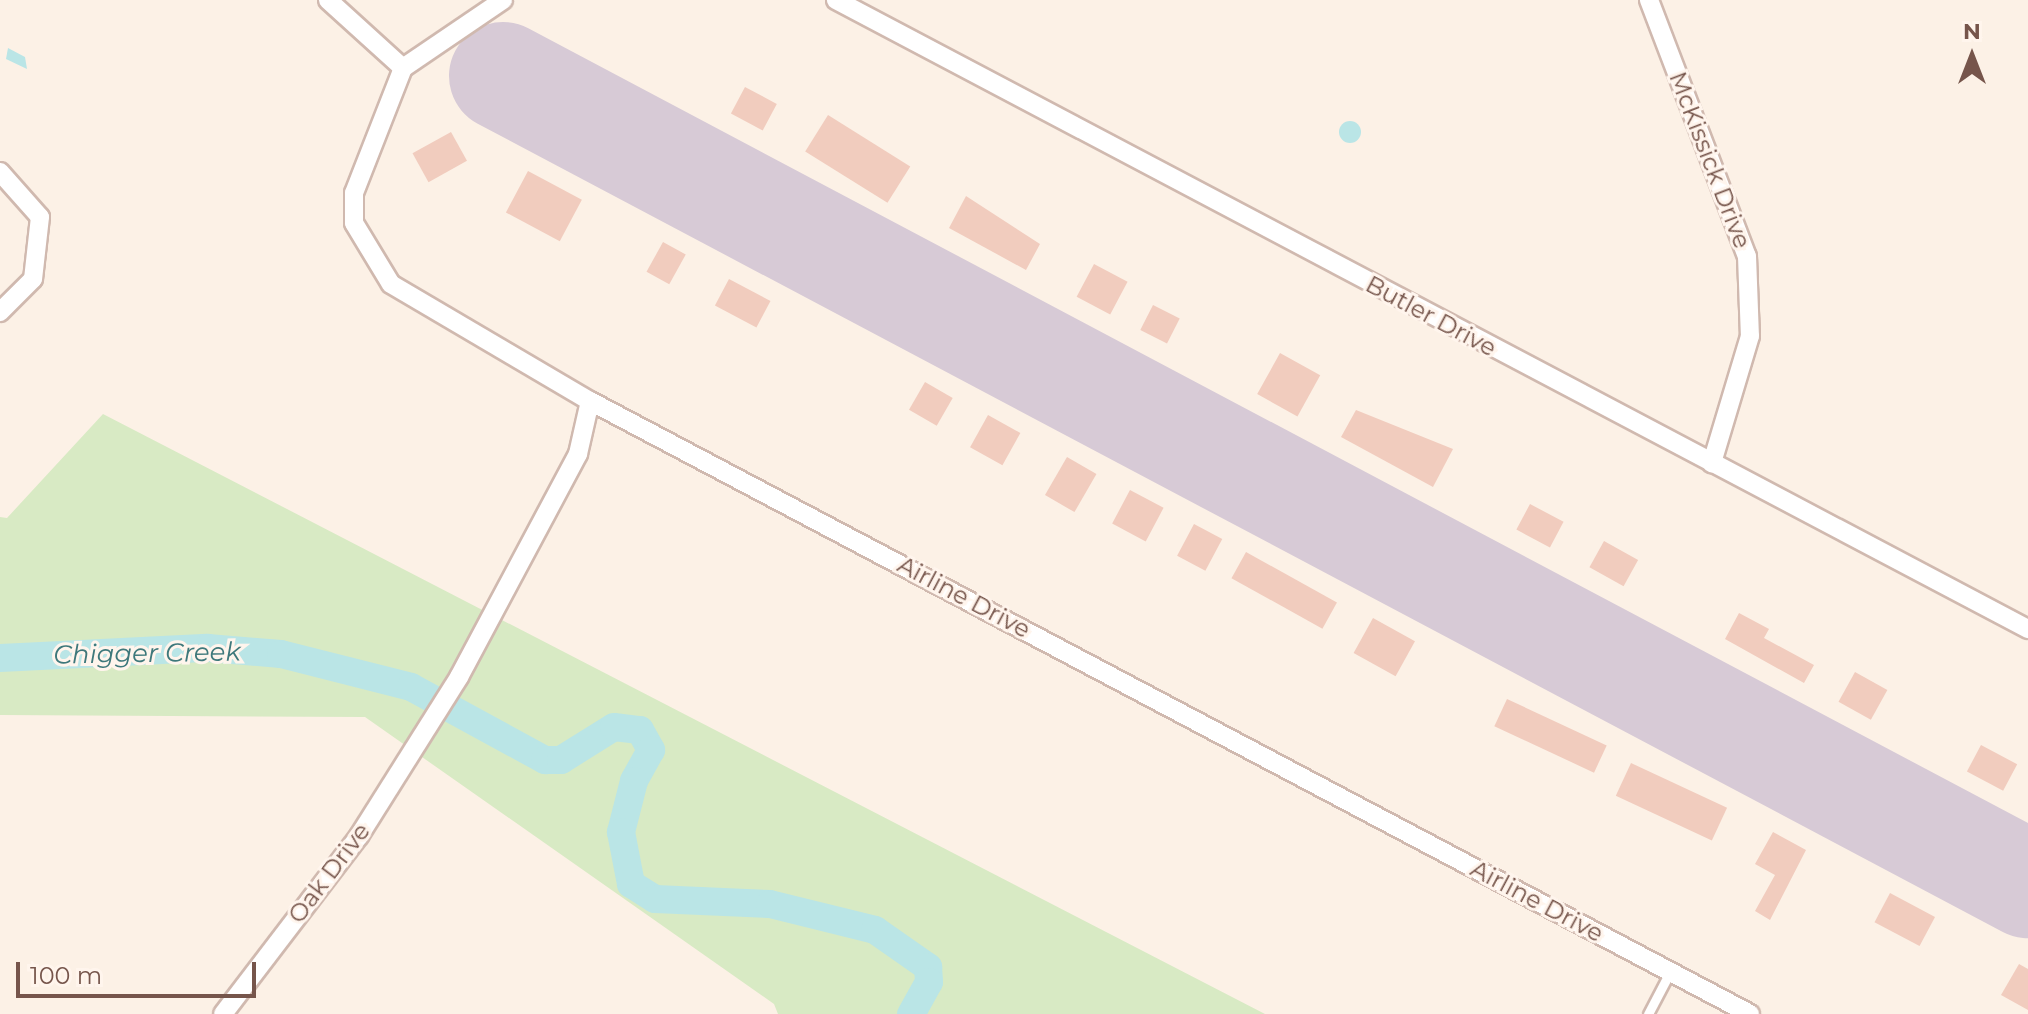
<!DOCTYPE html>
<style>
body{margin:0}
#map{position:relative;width:2028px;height:1014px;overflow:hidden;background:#fcf1e6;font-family:Montserrat,sans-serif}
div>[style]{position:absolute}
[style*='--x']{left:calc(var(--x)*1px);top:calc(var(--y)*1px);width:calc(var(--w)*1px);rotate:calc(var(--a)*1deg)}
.green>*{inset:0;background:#d8eac4}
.water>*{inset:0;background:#bae5e6}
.round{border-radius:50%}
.river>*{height:28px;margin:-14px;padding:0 14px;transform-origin:14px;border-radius:14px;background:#bae5e6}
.runway>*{height:108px;margin:-54px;padding:0 54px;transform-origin:54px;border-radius:54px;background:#d7cad6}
.building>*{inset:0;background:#f1ccbe;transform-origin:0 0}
.roads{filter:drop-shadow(2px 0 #d0b9af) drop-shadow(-2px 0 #d0b9af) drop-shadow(0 2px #d0b9af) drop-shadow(0 -2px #d0b9af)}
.service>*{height:9px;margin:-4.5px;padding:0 4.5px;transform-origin:4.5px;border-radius:4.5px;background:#fff}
.minor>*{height:18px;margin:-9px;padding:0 9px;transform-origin:9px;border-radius:9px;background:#fff}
span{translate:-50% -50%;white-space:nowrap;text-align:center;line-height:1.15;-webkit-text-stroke:6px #fff5ed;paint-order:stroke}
.street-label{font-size:24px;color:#76554b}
.water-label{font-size:26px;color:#3e787b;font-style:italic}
.north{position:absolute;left:1932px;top:16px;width:80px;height:80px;-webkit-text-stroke:6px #fff5ed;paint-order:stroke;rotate:0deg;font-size:22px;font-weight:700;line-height:32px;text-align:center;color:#76554b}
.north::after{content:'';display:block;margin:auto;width:28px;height:36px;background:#76554b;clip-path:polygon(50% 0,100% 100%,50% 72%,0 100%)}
.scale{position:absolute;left:16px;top:962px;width:240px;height:36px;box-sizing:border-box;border:4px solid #76554b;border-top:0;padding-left:10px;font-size:24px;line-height:28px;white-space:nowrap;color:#76554b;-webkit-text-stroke:6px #fff5ed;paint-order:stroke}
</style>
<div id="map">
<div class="green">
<div style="clip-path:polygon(103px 414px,1265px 1014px,778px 1014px,774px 1004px,365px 717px,0 715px,0 517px,7px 518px)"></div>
</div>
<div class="water">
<div style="clip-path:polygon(8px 48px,25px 57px,27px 69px,6px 59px)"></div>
<div class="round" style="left:1339px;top:121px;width:22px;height:22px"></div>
</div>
<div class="river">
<div style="--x:0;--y:658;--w:208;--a:-2.8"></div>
<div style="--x:208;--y:648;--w:73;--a:4.7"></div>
<div style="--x:281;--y:654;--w:134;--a:14.2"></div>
<div style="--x:411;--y:687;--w:153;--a:28.6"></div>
<div style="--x:545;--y:760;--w:16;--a:0"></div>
<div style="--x:561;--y:760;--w:62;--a:-31.9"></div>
<div style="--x:614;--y:727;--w:26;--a:7"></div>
<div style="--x:640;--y:730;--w:23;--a:61"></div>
<div style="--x:651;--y:750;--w:35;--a:119"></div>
<div style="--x:634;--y:781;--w:53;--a:104.3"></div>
<div style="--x:621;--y:832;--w:53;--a:79.1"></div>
<div style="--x:631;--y:884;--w:28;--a:32"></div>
<div style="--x:655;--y:899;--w:115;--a:2.5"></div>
<div style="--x:770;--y:904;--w:108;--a:13.9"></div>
<div style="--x:875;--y:930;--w:65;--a:34.9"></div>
<div style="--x:928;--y:967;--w:15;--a:86"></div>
<div style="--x:929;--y:982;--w:37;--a:119"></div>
</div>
<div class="runway">
<div style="--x:503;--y:76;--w:1726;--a:27.92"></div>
</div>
<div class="building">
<div style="left:745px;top:87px;width:36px;height:30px;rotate:28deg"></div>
<div style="left:828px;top:115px;width:97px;height:43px;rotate:32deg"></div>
<div style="left:451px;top:132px;width:33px;height:44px;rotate:61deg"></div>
<div style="left:528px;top:171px;width:61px;height:47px;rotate:28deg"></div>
<div style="clip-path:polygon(966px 196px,1040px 244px,1026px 270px,949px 228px)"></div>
<div style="left:663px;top:242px;width:26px;height:34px;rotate:29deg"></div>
<div style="left:1094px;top:264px;width:38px;height:37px;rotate:28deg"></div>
<div style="left:729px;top:279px;width:47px;height:30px;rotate:28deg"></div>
<div style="left:1153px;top:305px;width:30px;height:28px;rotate:27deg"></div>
<div style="left:1280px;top:353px;width:46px;height:47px;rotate:29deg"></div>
<div style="left:925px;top:382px;width:32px;height:32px;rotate:30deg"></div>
<div style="clip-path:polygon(1356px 410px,1453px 449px,1433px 487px,1341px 437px)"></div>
<div style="left:988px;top:415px;width:37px;height:37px;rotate:29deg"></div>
<div style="left:1067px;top:457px;width:34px;height:44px;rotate:30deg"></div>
<div style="left:1130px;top:490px;width:38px;height:38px;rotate:28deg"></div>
<div style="left:1530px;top:504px;width:38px;height:29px;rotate:28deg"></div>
<div style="left:1194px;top:524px;width:32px;height:36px;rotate:28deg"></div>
<div style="left:1604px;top:541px;width:39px;height:30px;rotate:29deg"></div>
<div style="left:1246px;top:552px;width:104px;height:30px;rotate:29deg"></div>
<div style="clip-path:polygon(1739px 613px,1769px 629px,1764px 638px,1814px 665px,1804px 683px,1725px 639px)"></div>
<div style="left:1373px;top:618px;width:48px;height:40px;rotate:29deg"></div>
<div style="left:1855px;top:672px;width:37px;height:34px;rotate:29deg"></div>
<div style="left:1507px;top:699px;width:110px;height:30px;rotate:25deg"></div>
<div style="left:1981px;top:745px;width:41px;height:30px;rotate:28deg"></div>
<div style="left:1631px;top:763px;width:106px;height:36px;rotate:25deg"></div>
<div style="clip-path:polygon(1773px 832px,1806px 850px,1770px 920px,1755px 911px,1775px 875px,1755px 864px)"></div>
<div style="left:1890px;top:893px;width:51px;height:33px;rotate:28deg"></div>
<div style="clip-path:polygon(2019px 964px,2028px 969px,2028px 1010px,2001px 995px)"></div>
</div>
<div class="roads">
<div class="service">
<div style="--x:1648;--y:1014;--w:47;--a:-62.4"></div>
</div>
<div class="minor">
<div style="--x:328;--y:0;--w:101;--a:42.2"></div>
<div style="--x:836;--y:0;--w:1348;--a:27.82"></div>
<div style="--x:1649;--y:0;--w:274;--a:69.1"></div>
<div style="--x:1747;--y:256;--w:80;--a:87.9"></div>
<div style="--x:1750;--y:336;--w:133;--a:106.7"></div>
<div style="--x:403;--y:68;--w:134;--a:111.4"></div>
<div style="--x:354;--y:193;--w:30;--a:90"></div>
<div style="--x:354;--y:223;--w:71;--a:58.8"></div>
<div style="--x:391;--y:284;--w:231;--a:30.5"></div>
<div style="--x:590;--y:401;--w:1312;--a:27.85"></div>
<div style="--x:403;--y:68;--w:121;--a:-34.2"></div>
<div style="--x:0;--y:172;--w:60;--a:48.4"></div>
<div style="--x:40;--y:217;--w:62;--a:96.4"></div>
<div style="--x:33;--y:279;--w:47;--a:135"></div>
<div style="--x:223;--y:1014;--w:224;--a:-52.6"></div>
<div style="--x:359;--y:836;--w:188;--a:-57.8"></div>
<div style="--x:459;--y:677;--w:253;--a:-61.9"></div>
<div style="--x:578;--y:454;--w:54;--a:-77.2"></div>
</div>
</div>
<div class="street-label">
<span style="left:1710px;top:160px;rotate:69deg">McKissick Drive</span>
<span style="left:1431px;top:316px;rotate:28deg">Butler Drive</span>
<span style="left:964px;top:597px;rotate:28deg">Airline Drive</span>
<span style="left:329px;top:873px;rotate:-53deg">Oak Drive</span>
<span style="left:1537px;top:901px;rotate:28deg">Airline Drive</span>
</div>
<div class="water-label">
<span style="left:147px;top:654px;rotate:-1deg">Chigger Creek</span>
</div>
<div class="north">N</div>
<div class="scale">100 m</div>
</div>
